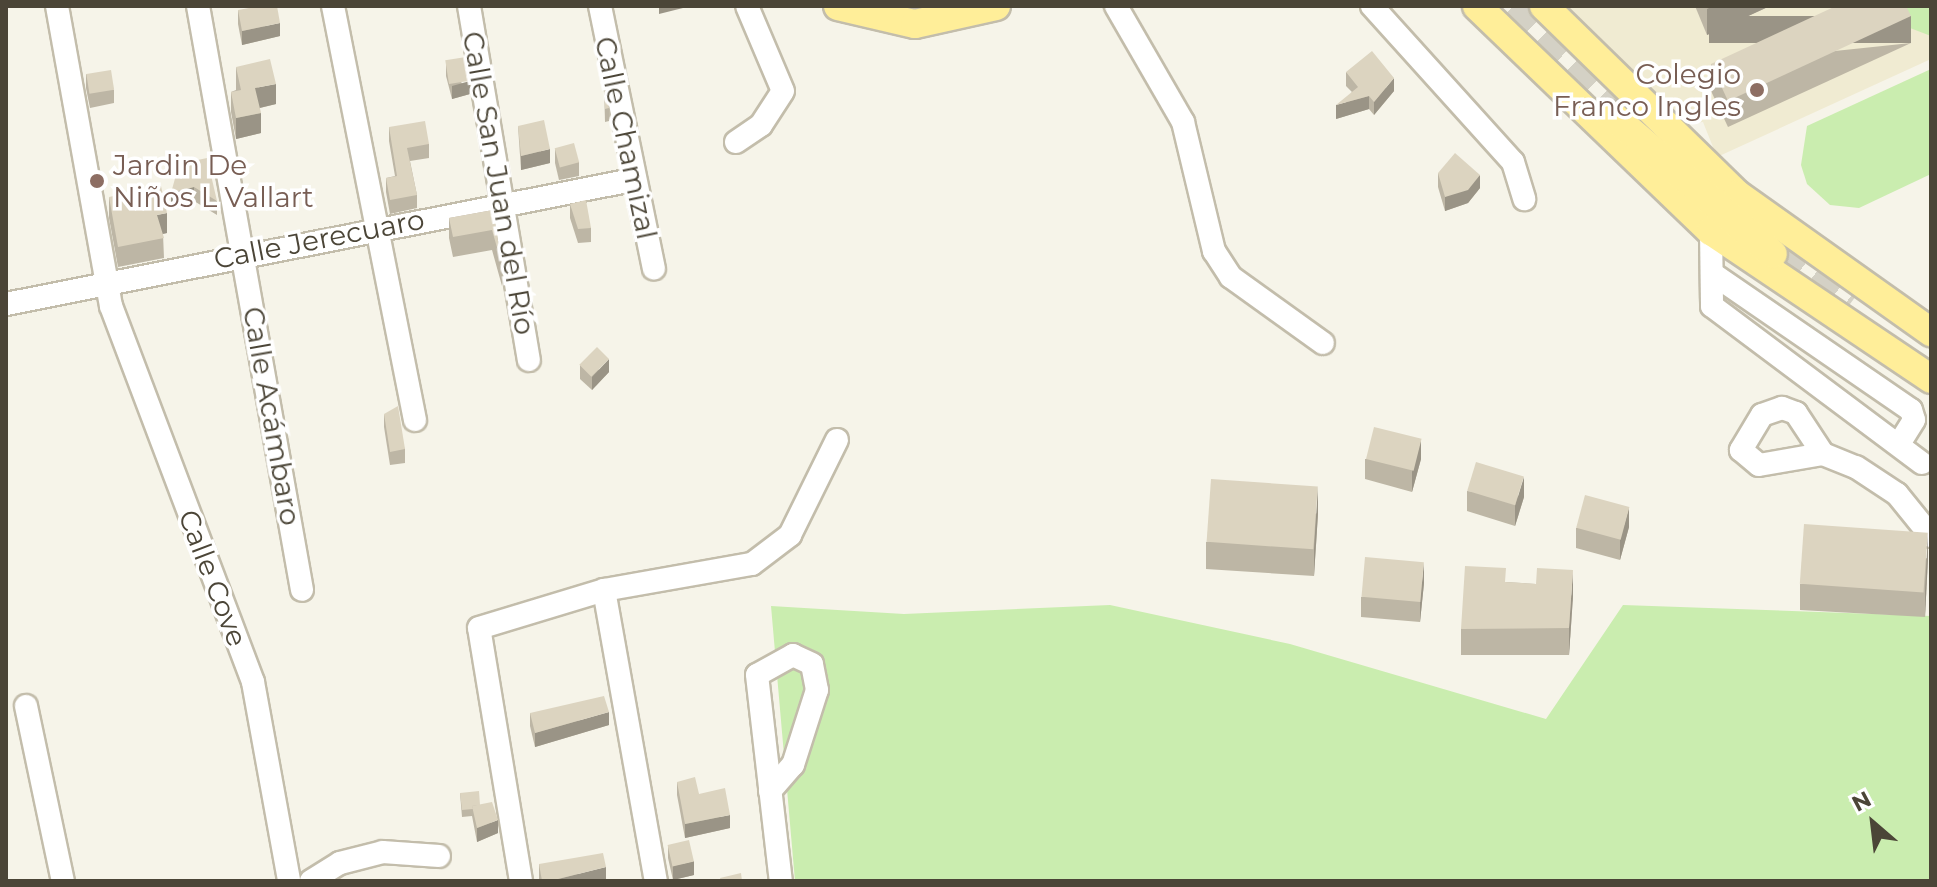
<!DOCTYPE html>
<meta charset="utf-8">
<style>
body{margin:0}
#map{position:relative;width:1937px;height:887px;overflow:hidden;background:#f6f4e9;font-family:Montserrat,sans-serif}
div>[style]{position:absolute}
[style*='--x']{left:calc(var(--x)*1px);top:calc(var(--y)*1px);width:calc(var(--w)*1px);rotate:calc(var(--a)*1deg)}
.education>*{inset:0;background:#f0ebd2}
.green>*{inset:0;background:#caedaf}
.major-tunnel>*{height:28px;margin-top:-14px;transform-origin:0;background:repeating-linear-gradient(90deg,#d4d1c5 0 28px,transparent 0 42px)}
.roads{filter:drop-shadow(2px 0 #c3bdab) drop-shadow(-2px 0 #c3bdab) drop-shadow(0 2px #c3bdab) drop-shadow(0 -2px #c3bdab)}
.minor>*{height:22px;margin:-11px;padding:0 11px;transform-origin:11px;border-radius:11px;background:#fff}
.major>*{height:28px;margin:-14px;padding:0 14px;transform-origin:14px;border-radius:14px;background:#fe9}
.wall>*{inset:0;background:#bdb6a5}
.shaded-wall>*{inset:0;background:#9a9486;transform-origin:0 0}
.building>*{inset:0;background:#dcd4c0;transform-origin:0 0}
.dots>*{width:22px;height:22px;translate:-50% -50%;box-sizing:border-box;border:4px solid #fff;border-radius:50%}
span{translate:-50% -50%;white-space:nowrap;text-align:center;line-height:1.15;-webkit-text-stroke:7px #fff;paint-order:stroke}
.education-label{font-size:28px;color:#785e54}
.right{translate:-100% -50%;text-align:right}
.left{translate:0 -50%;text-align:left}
.street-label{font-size:28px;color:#4b4537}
.frame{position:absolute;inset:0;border:8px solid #4b4537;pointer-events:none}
.north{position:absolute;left:1833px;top:783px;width:80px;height:80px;-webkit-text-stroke:6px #fff;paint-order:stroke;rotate:332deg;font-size:22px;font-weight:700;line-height:32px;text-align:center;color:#4b4537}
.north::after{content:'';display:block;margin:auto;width:28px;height:36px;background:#4b4537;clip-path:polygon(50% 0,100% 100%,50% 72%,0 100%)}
</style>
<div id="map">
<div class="education">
<div style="clip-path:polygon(1562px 6px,1931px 6px,1931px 59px,1717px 157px,1703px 122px,1682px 124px)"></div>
</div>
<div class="green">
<div style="clip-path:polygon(1900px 6px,1931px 6px,1931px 36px,1910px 28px)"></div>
<div style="clip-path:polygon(1931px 69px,1931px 174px,1859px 208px,1830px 205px,1807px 184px,1801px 165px,1807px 126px)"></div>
<div style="clip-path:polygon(1110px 605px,1290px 644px,1546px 719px,1623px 605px,1931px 616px,1931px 881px,795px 881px,771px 606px,904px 614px)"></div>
</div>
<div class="major-tunnel">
<div style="--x:1513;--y:6;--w:177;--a:44.5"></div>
<div style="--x:1785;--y:244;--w:88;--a:37.1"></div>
</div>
<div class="roads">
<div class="minor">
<div style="--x:57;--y:6;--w:305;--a:79.8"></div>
<div style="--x:111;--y:306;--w:402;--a:69.3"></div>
<div style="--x:253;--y:682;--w:202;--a:79.7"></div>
<div style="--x:198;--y:6;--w:593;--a:79.9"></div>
<div style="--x:333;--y:6;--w:422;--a:78.8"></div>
<div style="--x:469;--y:6;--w:359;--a:80.4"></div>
<div style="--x:600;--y:6;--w:268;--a:78.4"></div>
<div style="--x:1116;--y:6;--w:134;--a:60"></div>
<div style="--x:1183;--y:122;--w:133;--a:76.5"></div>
<div style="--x:1214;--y:251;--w:31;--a:57"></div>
<div style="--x:1231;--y:277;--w:113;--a:35.7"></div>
<div style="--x:1372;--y:6;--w:210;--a:47.9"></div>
<div style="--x:1513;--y:162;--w:39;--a:73"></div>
<div style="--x:736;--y:142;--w:30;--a:-34"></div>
<div style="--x:761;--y:125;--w:40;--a:-57.1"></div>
<div style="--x:783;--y:91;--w:92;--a:-113"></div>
<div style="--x:1711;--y:231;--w:75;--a:89.2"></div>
<div style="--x:1712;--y:306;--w:262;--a:36.8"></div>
<div style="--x:1713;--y:274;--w:240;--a:34.5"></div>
<div style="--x:1911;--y:410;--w:10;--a:73"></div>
<div style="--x:1914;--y:420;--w:28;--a:122"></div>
<div style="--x:6;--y:304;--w:638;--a:-11.2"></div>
<div style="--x:1823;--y:454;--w:49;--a:-123.4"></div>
<div style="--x:1796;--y:413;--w:15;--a:-160"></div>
<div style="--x:1782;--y:408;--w:21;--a:161"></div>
<div style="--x:1762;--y:415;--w:41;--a:121"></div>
<div style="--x:1741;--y:450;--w:23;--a:40"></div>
<div style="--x:1759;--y:465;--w:65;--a:-9.8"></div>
<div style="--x:1823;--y:454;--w:35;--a:22"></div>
<div style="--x:1856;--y:467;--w:49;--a:33.4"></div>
<div style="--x:1897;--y:494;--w:54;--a:51"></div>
<div style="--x:604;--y:590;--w:296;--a:79.9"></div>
<div style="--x:26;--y:706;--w:179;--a:78.1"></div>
<div style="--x:770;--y:791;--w:35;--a:-49"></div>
<div style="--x:793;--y:765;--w:79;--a:-72.3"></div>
<div style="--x:817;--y:690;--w:26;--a:-101"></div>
<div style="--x:812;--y:664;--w:21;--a:-155"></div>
<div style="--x:793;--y:655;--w:41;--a:150.9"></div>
<div style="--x:757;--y:675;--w:207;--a:83.4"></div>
<div style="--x:311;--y:881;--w:34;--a:-32"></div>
<div style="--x:340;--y:863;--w:44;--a:-14.3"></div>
<div style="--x:383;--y:852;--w:56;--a:4.1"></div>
<div style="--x:521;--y:881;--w:256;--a:-99.4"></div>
<div style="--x:479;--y:628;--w:131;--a:-16.9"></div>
<div style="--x:604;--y:590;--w:150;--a:-10"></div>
<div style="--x:752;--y:564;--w:48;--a:-37.3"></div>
<div style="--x:790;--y:535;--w:106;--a:-63.7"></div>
</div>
<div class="major">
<div style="--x:838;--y:6;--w:79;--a:13.2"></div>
<div style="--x:915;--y:24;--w:83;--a:-12.5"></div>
<div style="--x:1477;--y:6;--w:325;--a:43.9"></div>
<div style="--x:1711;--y:231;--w:265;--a:33.9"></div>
<div style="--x:1544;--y:6;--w:271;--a:44.3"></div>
<div style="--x:1738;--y:195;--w:237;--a:35.4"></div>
<div style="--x:1613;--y:116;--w:211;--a:40.8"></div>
</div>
</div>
<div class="wall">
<div style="clip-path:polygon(1695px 6px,1770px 6px,1707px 35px)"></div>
<div style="clip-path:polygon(238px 10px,280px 36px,242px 45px,238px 24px)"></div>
<div style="clip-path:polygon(1911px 43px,1728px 127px,1711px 91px,1711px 64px)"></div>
<div style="clip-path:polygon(446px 62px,470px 94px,452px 99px,446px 76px)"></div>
<div style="clip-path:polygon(236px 67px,276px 104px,260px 108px,261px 133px,236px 139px,231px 112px,231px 92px,236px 90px)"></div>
<div style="clip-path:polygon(1346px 72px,1394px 91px,1374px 115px,1369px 109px,1336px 119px,1352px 92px,1346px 86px)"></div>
<div style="clip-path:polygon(86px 74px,114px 90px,114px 103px,90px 108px,86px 88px)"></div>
<div style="clip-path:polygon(604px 83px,609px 108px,609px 121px,605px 122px)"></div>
<div style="clip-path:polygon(518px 126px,550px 163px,521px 170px)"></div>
<div style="clip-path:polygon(389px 127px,429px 144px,429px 158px,410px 161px,417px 195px,417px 208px,390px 214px,386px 192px,386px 178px,395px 176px,389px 141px)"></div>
<div style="clip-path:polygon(555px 149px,579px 162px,579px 176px,559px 180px,555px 163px)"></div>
<div style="clip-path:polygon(179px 164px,217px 201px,217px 215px,194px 201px,171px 206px)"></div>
<div style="clip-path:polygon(1438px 173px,1480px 188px,1468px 203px,1445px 211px,1438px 187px)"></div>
<div style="clip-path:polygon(109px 197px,167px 233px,163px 234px,164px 258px,118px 267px,109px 218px)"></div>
<div style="clip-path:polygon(570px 204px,591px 228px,591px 242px,578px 243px,570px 218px)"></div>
<div style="clip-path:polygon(493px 210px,502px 265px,502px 286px,492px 250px,453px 257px,449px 238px,449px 218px)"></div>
<div style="clip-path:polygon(580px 365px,609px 372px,592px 390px,580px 379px)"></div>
<div style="clip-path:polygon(384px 414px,405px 449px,405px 463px,390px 465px,384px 427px)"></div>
<div style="clip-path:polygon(1365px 459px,1421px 459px,1412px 492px,1365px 479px)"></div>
<div style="clip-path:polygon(1467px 491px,1524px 497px,1515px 526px,1467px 511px)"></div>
<div style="clip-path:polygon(1318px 513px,1314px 576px,1206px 569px,1206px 542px)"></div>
<div style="clip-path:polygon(1629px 527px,1620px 560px,1576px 548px,1576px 528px)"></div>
<div style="clip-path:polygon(1928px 558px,1925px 617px,1800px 610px,1800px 584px)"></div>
<div style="clip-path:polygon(1506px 582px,1536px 584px,1573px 596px,1569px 655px,1461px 655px,1461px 629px)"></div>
<div style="clip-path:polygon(1424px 583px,1420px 622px,1361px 617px,1361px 597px)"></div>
<div style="clip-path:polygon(530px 713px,609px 725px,535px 747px,530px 726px)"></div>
<div style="clip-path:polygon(677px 782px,699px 794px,730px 828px,685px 838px,677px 795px)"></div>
<div style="clip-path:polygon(460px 793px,480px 805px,498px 833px,477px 842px,472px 816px,462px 817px)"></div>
<div style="clip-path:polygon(668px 845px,694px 875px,673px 880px,668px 858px)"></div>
<div style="clip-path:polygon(539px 864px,606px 881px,539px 881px)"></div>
</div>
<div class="shaded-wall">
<div style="clip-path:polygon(659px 6px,683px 6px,683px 8px,659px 14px)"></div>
<div style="clip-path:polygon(1713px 6px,1770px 6px,1707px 35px,1707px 9px)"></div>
<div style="left:1911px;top:16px;width:27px;height:202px;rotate:90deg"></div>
<div style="clip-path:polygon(280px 23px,280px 36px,242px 45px,242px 31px)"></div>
<div style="clip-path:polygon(1394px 78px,1394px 91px,1374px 115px,1374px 102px)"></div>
<div style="clip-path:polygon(470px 81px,470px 94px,452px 99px,452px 86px)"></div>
<div style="clip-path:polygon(276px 84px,276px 104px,255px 109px,255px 88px)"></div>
<div style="clip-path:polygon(1369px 96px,1369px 109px,1336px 119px,1336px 105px)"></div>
<div style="clip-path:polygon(261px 113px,261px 133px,236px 139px,236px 118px)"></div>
<div style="clip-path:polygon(550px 149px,550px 163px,521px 170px,521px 156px)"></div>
<div style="clip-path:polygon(1480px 175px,1480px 188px,1468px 203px,1445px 211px,1445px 197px)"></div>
<div style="clip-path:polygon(194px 187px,194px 201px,171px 206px,171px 193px)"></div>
<div style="clip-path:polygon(167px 213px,167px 233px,157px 235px,157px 215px)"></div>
<div style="clip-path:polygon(609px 359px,609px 372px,592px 390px,592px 377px)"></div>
<div style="clip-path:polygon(1421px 439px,1421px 459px,1412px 492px,1412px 472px)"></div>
<div style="clip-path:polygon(1524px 477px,1524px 497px,1515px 526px,1515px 506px)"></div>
<div style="clip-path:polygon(1318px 486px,1318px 513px,1314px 576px,1314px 549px)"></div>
<div style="clip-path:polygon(1629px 507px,1629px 527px,1620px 560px,1620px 540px)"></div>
<div style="clip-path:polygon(1928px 532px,1928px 558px,1925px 617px,1925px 591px)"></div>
<div style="clip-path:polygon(1424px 562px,1424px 583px,1420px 622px,1420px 602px)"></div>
<div style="clip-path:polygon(1573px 570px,1573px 596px,1569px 655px,1569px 628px)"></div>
<div style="clip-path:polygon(609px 712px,609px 725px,535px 747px,535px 733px)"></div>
<div style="clip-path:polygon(730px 815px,730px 828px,685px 838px,685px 824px)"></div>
<div style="clip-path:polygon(498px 820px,498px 833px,477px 842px,477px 828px)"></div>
<div style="clip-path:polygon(694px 861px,694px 875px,673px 880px,673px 866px)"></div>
<div style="clip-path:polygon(606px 867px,606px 881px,550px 881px)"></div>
</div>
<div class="building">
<div style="clip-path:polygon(260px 6px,277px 6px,280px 23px,242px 31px,238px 10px)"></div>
<div style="clip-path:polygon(1836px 6px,1906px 6px,1911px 16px,1728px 101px,1711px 64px)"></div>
<div style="clip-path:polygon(1372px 51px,1394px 78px,1374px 102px,1369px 96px,1336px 105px,1358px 87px,1346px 72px)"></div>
<div style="left:466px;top:57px;width:24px;height:21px;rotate:81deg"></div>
<div style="clip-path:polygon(270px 59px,276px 84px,255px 88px,261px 113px,236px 118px,231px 92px,241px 90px,236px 67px)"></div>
<div style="left:111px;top:70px;width:20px;height:25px;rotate:81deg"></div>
<div style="clip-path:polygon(604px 83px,609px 108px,605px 109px)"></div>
<div style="clip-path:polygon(544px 120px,550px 149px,521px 156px,518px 126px)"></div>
<div style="clip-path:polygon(425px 121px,429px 144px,407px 148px,417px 195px,390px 200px,386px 178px,397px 176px,389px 127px)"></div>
<div style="left:574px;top:143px;width:20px;height:20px;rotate:75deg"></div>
<div style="clip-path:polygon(1455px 153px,1480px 175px,1468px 190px,1445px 197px,1438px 173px)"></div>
<div style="clip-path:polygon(207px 158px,217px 201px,194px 187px,171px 193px,179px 164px)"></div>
<div style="clip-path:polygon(161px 186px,167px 213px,157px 215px,164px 238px,118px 247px,109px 197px)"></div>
<div style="clip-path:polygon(586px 200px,591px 228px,578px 229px,570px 204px)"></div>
<div style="clip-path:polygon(493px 210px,502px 265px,492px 230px,453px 237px,449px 218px)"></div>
<div style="left:597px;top:347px;width:17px;height:25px;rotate:45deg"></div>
<div style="clip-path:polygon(398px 406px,405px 449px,390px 452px,384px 414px)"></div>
<div style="left:1374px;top:427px;width:49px;height:33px;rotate:14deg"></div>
<div style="left:1476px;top:462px;width:50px;height:30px;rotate:17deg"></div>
<div style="left:1211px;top:479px;width:107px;height:63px;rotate:4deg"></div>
<div style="left:1585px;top:495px;width:46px;height:34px;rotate:15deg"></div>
<div style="left:1804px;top:524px;width:124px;height:60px;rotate:4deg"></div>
<div style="left:1365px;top:557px;width:59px;height:40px;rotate:5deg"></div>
<div style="clip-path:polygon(1465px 566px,1506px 568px,1505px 582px,1536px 584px,1537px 568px,1573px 570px,1569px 628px,1461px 629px)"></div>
<div style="clip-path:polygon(604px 696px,609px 712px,535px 733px,530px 713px)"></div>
<div style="clip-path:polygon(695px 777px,699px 794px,725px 788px,730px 815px,685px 824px,677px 782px)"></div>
<div style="clip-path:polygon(479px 791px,480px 805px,472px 806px,473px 809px,462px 810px,460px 793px)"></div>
<div style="clip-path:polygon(492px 802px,498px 820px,477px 828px,472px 806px)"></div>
<div style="left:689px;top:840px;width:22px;height:22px;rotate:77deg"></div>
<div style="clip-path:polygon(603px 853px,606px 867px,550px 881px,542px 881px,539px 864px)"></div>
<div style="clip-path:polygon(741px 873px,742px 881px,721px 881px,720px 878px)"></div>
</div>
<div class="dots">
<div style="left:1757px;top:90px;background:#8d6e63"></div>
<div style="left:97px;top:181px;background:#8d6e63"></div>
</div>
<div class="education-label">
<span class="right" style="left:1741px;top:90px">Colegio<br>Franco Ingles</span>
<span class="left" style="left:113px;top:181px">Jardin De<br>Niños L Vallart</span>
</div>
<div class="street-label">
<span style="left:626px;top:138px;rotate:78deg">Calle Chamizal</span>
<span style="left:499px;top:183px;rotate:80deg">Calle San Juan del Río</span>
<span style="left:319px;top:239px;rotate:-11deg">Calle Jerecuaro</span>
<span style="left:272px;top:416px;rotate:80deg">Calle Acámbaro</span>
<span style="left:213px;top:578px;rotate:69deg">Calle Cove</span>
</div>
<div class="frame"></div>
<div class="north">N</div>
</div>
